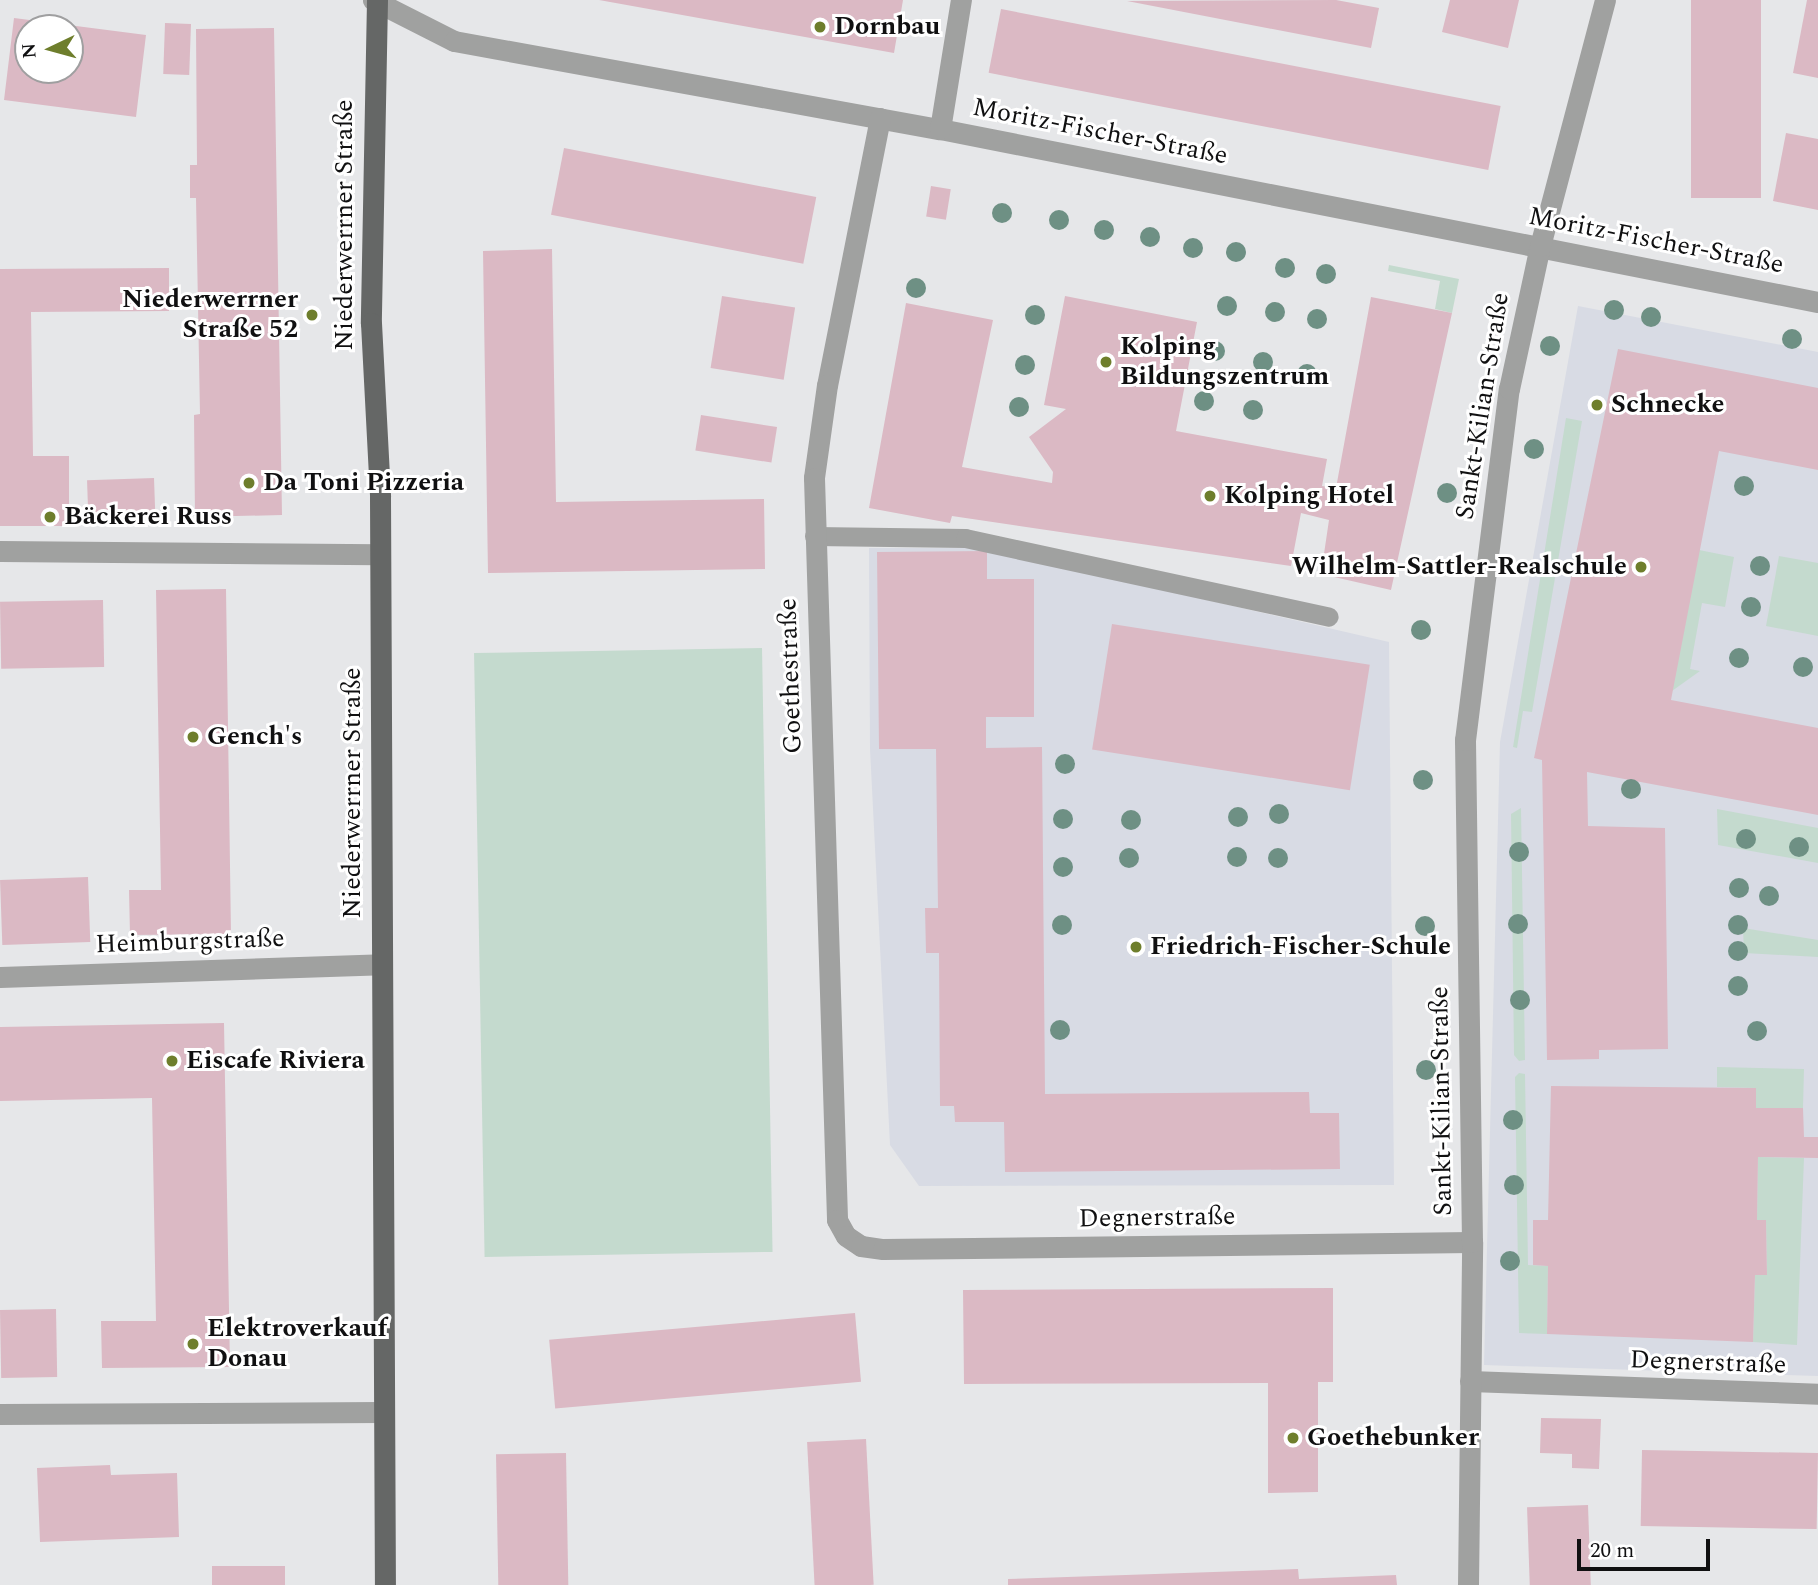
<!DOCTYPE html>
<meta charset="utf-8">
<style>
body{margin:0}
#map{position:relative;width:1818px;height:1585px;overflow:hidden;background:#e6e7e9;font-family:Spectral,serif}
div>[style]{position:absolute}
[style*='--x']{left:calc(var(--x)*1px);top:calc(var(--y)*1px);width:calc(var(--w)*1px);rotate:calc(var(--a)*1deg)}
.built>*{inset:0;background:#d8dbe4}
.green>*{inset:0;background:#c4dace;transform-origin:0 0}
.building>*{inset:0;background:#dbb9c4;transform-origin:0 0}
.lane>*{height:19px;margin:-9.5px;padding:0 9.5px;transform-origin:9.5px;border-radius:9.5px;background:#a0a1a0}
.street>*{height:21px;margin:-10.5px;padding:0 10.5px;transform-origin:10.5px;border-radius:10.5px;background:#a0a1a0}
.primary>*{height:21px;margin:-10.5px;padding:0 10.5px;transform-origin:10.5px;border-radius:10.5px;background:#656766}
.trees>*{width:20px;height:20px;margin:-10px;border-radius:50%;background:#6e9084}
.dots>*{width:19px;height:19px;translate:-50% -50%;box-sizing:border-box;border:4px solid #fff;border-radius:50%}
span{translate:-50% -50%;white-space:nowrap;text-align:center;line-height:1.15;-webkit-text-stroke:6px #fff;paint-order:stroke}
.poi-label{font-size:26px;color:#101011;font-weight:700}
.left{translate:0 -50%;text-align:left}
.right{translate:-100% -50%;text-align:right}
.street-label{font-size:26px;color:#101011}
.north{position:absolute;left:14px;top:14px;width:70px;height:70px;box-sizing:border-box;background:#fff;border:2px solid #9f9fa0;border-radius:50%;rotate:265deg;font-size:19px;font-weight:700;line-height:28px;text-align:center;color:#101011}
.north::after{content:'';display:block;margin:auto;width:24px;height:32px;background:#6e7e2c;clip-path:polygon(50% 0,100% 100%,50% 72%,0 100%)}
.scale{position:absolute;left:1577px;top:1539px;width:133px;height:32px;box-sizing:border-box;border:4px solid #101011;border-top:0;padding-left:9px;font-size:21px;line-height:24px;white-space:nowrap;color:#101011;-webkit-text-stroke:5px #fff;paint-order:stroke}
</style>
<div id="map">
<div class="built">
<div style="clip-path:polygon(1578px 306px,1818px 352px,1818px 1376px,1484px 1365px,1500px 742px)"></div>
<div style="clip-path:polygon(869px 548px,983px 548px,1389px 642px,1394px 1185px,919px 1186px,890px 1145px,870px 749px)"></div>
</div>
<div class="green">
<div style="clip-path:polygon(1389px 265px,1459px 279px,1452px 313px,1435px 309px,1440px 281px,1388px 271px)"></div>
<div style="clip-path:polygon(1566px 418px,1582px 421px,1532px 712px,1523px 711px,1517px 748px,1513px 747px)"></div>
<div style="clip-path:polygon(1699px 550px,1734px 557px,1725px 607px,1702px 603px,1690px 669px,1700px 671px,1672px 691px)"></div>
<div style="clip-path:polygon(1779px 556px,1818px 563px,1818px 636px,1766px 626px)"></div>
<div style="left:762px;top:648px;width:604px;height:288px;rotate:89deg"></div>
<div style="clip-path:polygon(1521px 808px,1525px 1060px,1519px 1061px,1514px 1055px,1511px 814px)"></div>
<div style="clip-path:polygon(1717px 809px,1818px 828px,1818px 863px,1718px 845px)"></div>
<div style="clip-path:polygon(1743px 928px,1818px 940px,1818px 957px,1744px 953px)"></div>
<div style="clip-path:polygon(1717px 1067px,1804px 1069px,1803px 1108px,1756px 1108px,1756px 1088px,1717px 1087px)"></div>
<div style="clip-path:polygon(1519px 1073px,1525px 1074px,1528px 1265px,1548px 1266px,1547px 1334px,1519px 1333px,1515px 1077px)"></div>
<div style="clip-path:polygon(1758px 1157px,1804px 1158px,1797px 1345px,1753px 1342px,1755px 1275px,1767px 1274px,1766px 1220px,1757px 1220px)"></div>
</div>
<div class="building">
<div style="clip-path:polygon(599px 0,903px 0,894px 53px)"></div>
<div style="clip-path:polygon(1336px 0,1379px 8px,1371px 48px,1127px 1px)"></div>
<div style="clip-path:polygon(1450px 0,1519px 0,1508px 48px,1442px 32px)"></div>
<div style="left:1691px;top:0;width:70px;height:198px"></div>
<div style="clip-path:polygon(1807px 0,1818px 0,1818px 78px,1793px 73px)"></div>
<div style="left:1001px;top:9px;width:509px;height:65px;rotate:11deg"></div>
<div style="clip-path:polygon(evenodd,14px 18px,146px 35px,136px 117px,4px 100px,14px 18px,28px 28px,70px 28px,70px 70px,28px 70px,28px 28px)"></div>
<div style="left:165px;top:23px;width:26px;height:51px;rotate:2deg"></div>
<div style="clip-path:polygon(274px 28px,282px 515px,195px 517px,194px 415px,200px 414px,196px 198px,190px 198px,190px 165px,197px 165px,196px 29px)"></div>
<div style="clip-path:polygon(1786px 133px,1818px 139px,1818px 210px,1773px 201px)"></div>
<div style="left:564px;top:148px;width:257px;height:68px;rotate:11deg"></div>
<div style="left:931px;top:186px;width:20px;height:31px;rotate:9deg"></div>
<div style="clip-path:polygon(552px 249px,556px 502px,764px 499px,765px 569px,488px 573px,483px 251px)"></div>
<div style="clip-path:polygon(169px 268px,169px 311px,31px 312px,33px 456px,69px 456px,69px 526px,0 526px,0 269px)"></div>
<div style="left:722px;top:296px;width:74px;height:73px;rotate:9deg"></div>
<div style="clip-path:polygon(1065px 296px,1197px 322px,1176px 431px,1327px 459px,1322px 486px,1336px 488px,1371px 297px,1452px 313px,1391px 590px,1321px 574px,1329px 520px,1301px 513px,1291px 566px,952px 516px,950px 523px,869px 508px,906px 303px,993px 320px,962px 467px,1052px 483px,1053px 472px,1029px 437px,1066px 409px,1044px 405px)"></div>
<div style="clip-path:polygon(1618px 349px,1818px 388px,1818px 470px,1719px 451px,1671px 700px,1818px 728px,1818px 815px,1587px 772px,1588px 826px,1665px 828px,1668px 1049px,1599px 1050px,1599px 1059px,1547px 1060px,1542px 760px,1534px 758px)"></div>
<div style="left:701px;top:415px;width:77px;height:36px;rotate:9deg"></div>
<div style="left:154px;top:478px;width:38px;height:67px;rotate:88deg"></div>
<div style="clip-path:polygon(987px 551px,987px 579px,1034px 579px,1034px 717px,986px 717px,986px 748px,1042px 747px,1045px 1094px,1309px 1092px,1310px 1113px,1339px 1113px,1340px 1169px,1005px 1172px,1004px 1122px,955px 1122px,954px 1106px,940px 1106px,939px 953px,926px 953px,925px 908px,938px 908px,936px 749px,879px 749px,877px 552px)"></div>
<div style="clip-path:polygon(226px 589px,231px 934px,130px 935px,129px 890px,161px 890px,156px 590px)"></div>
<div style="left:103px;top:600px;width:67px;height:103px;rotate:89deg"></div>
<div style="left:1112px;top:624px;width:261px;height:127px;rotate:9deg"></div>
<div style="left:88px;top:877px;width:65px;height:88px;rotate:88deg"></div>
<div style="clip-path:polygon(224px 1023px,230px 1367px,102px 1368px,101px 1321px,156px 1321px,152px 1098px,0 1101px,0 1027px)"></div>
<div style="clip-path:polygon(1551px 1086px,1756px 1088px,1756px 1108px,1803px 1108px,1804px 1137px,1818px 1137px,1818px 1158px,1758px 1157px,1757px 1220px,1766px 1220px,1767px 1275px,1755px 1275px,1753px 1342px,1547px 1334px,1548px 1266px,1533px 1265px,1533px 1220px,1548px 1220px)"></div>
<div style="clip-path:polygon(1333px 1288px,1333px 1382px,1318px 1382px,1318px 1492px,1268px 1493px,1268px 1383px,964px 1384px,963px 1290px)"></div>
<div style="left:56px;top:1309px;width:68px;height:56px;rotate:89deg"></div>
<div style="left:855px;top:1313px;width:69px;height:307px;rotate:85deg"></div>
<div style="clip-path:polygon(1541px 1418px,1601px 1419px,1599px 1469px,1572px 1468px,1572px 1454px,1540px 1453px)"></div>
<div style="left:866px;top:1439px;width:146px;height:59px;rotate:87deg"></div>
<div style="left:1642px;top:1450px;width:176px;height:76px;rotate:1deg"></div>
<div style="left:566px;top:1453px;width:132px;height:70px;rotate:89deg"></div>
<div style="clip-path:polygon(110px 1465px,111px 1475px,177px 1473px,179px 1537px,40px 1542px,37px 1468px)"></div>
<div style="left:1588px;top:1505px;width:80px;height:61px;rotate:88deg"></div>
<div style="left:285px;top:1566px;width:19px;height:73px;rotate:90deg"></div>
<div style="clip-path:polygon(1298px 1569px,1299px 1579px,1396px 1575px,1397px 1585px,1008px 1585px,1008px 1579px)"></div>
</div>
<div class="lane">
<div style="--x:814;--y:536;--w:151;--a:0.8"></div>
<div style="--x:965;--y:538;--w:372;--a:12.2"></div>
</div>
<div class="street">
<div style="--x:373;--y:0;--w:91;--a:26.8"></div>
<div style="--x:454;--y:41;--w:494;--a:10.3"></div>
<div style="--x:940;--y:129;--w:895;--a:11.15"></div>
<div style="--x:880;--y:118;--w:272;--a:101.2"></div>
<div style="--x:827;--y:385;--w:94;--a:98"></div>
<div style="--x:814;--y:478;--w:742;--a:88.22"></div>
<div style="--x:837;--y:1220;--w:18;--a:61"></div>
<div style="--x:846;--y:1236;--w:18;--a:34"></div>
<div style="--x:861;--y:1246;--w:22;--a:8"></div>
<div style="--x:883;--y:1249;--w:589;--a:-0.68"></div>
<div style="--x:940;--y:129;--w:131;--a:-80.8"></div>
<div style="--x:0;--y:551;--w:379;--a:0.5"></div>
<div style="--x:0;--y:977;--w:382;--a:-1.9"></div>
<div style="--x:1470;--y:1381;--w:348;--a:2.1"></div>
<div style="--x:0;--y:1414;--w:381;--a:-0.3"></div>
<div style="--x:1468;--y:1585;--w:343;--a:-89.3"></div>
<div style="--x:1472;--y:1242;--w:502;--a:-90.8"></div>
<div style="--x:1465;--y:740;--w:354;--a:-82.9"></div>
<div style="--x:1509;--y:389;--w:146;--a:-77.8"></div>
<div style="--x:1540;--y:246;--w:254;--a:-75.2"></div>
</div>
<div class="primary">
<div style="--x:377;--y:0;--w:323;--a:91.1"></div>
<div style="--x:371;--y:323;--w:174;--a:87"></div>
<div style="--x:380;--y:497;--w:1088;--a:89.74"></div>
</div>
<div class="trees">
<div style="left:1002px;top:213px"></div>
<div style="left:1059px;top:220px"></div>
<div style="left:1104px;top:230px"></div>
<div style="left:1150px;top:237px"></div>
<div style="left:1193px;top:248px"></div>
<div style="left:1236px;top:252px"></div>
<div style="left:1285px;top:268px"></div>
<div style="left:1326px;top:274px"></div>
<div style="left:916px;top:288px"></div>
<div style="left:1227px;top:306px"></div>
<div style="left:1614px;top:310px"></div>
<div style="left:1275px;top:312px"></div>
<div style="left:1035px;top:315px"></div>
<div style="left:1651px;top:317px"></div>
<div style="left:1317px;top:319px"></div>
<div style="left:1792px;top:339px"></div>
<div style="left:1550px;top:346px"></div>
<div style="left:1215px;top:351px"></div>
<div style="left:1263px;top:362px"></div>
<div style="left:1025px;top:365px"></div>
<div style="left:1307px;top:374px"></div>
<div style="left:1204px;top:401px"></div>
<div style="left:1019px;top:407px"></div>
<div style="left:1253px;top:410px"></div>
<div style="left:1534px;top:449px"></div>
<div style="left:1744px;top:486px"></div>
<div style="left:1447px;top:493px"></div>
<div style="left:1760px;top:566px"></div>
<div style="left:1751px;top:607px"></div>
<div style="left:1421px;top:630px"></div>
<div style="left:1739px;top:658px"></div>
<div style="left:1803px;top:667px"></div>
<div style="left:1065px;top:764px"></div>
<div style="left:1423px;top:780px"></div>
<div style="left:1631px;top:789px"></div>
<div style="left:1279px;top:814px"></div>
<div style="left:1238px;top:817px"></div>
<div style="left:1063px;top:819px"></div>
<div style="left:1131px;top:820px"></div>
<div style="left:1746px;top:839px"></div>
<div style="left:1799px;top:847px"></div>
<div style="left:1519px;top:852px"></div>
<div style="left:1237px;top:857px"></div>
<div style="left:1129px;top:858px"></div>
<div style="left:1278px;top:858px"></div>
<div style="left:1063px;top:867px"></div>
<div style="left:1739px;top:888px"></div>
<div style="left:1769px;top:896px"></div>
<div style="left:1518px;top:924px"></div>
<div style="left:1062px;top:925px"></div>
<div style="left:1738px;top:925px"></div>
<div style="left:1425px;top:926px"></div>
<div style="left:1738px;top:951px"></div>
<div style="left:1738px;top:986px"></div>
<div style="left:1520px;top:1000px"></div>
<div style="left:1060px;top:1030px"></div>
<div style="left:1757px;top:1031px"></div>
<div style="left:1426px;top:1070px"></div>
<div style="left:1513px;top:1120px"></div>
<div style="left:1514px;top:1185px"></div>
<div style="left:1510px;top:1261px"></div>
</div>
<div class="dots">
<div style="left:820px;top:27px;background:#6e7e2c"></div>
<div style="left:312px;top:315px;background:#6e7e2c"></div>
<div style="left:1106px;top:362px;background:#6e7e2c"></div>
<div style="left:1597px;top:405px;background:#6e7e2c"></div>
<div style="left:249px;top:483px;background:#6e7e2c"></div>
<div style="left:1210px;top:496px;background:#6e7e2c"></div>
<div style="left:50px;top:517px;background:#6e7e2c"></div>
<div style="left:1641px;top:567px;background:#6e7e2c"></div>
<div style="left:193px;top:737px;background:#6e7e2c"></div>
<div style="left:1136px;top:947px;background:#6e7e2c"></div>
<div style="left:172px;top:1061px;background:#6e7e2c"></div>
<div style="left:193px;top:1344px;background:#6e7e2c"></div>
<div style="left:1293px;top:1438px;background:#6e7e2c"></div>
</div>
<div class="poi-label">
<span class="left" style="left:834px;top:27px">Dornbau</span>
<span class="right" style="left:298px;top:315px">Niederwerrner<br>Straße 52</span>
<span class="left" style="left:1120px;top:362px">Kolping<br>Bildungszentrum</span>
<span class="left" style="left:1611px;top:405px">Schnecke</span>
<span class="left" style="left:263px;top:483px">Da Toni Pizzeria</span>
<span class="left" style="left:1224px;top:496px">Kolping Hotel</span>
<span class="left" style="left:64px;top:517px">Bäckerei Russ</span>
<span class="right" style="left:1627px;top:567px">Wilhelm-Sattler-Realschule</span>
<span class="left" style="left:207px;top:737px">Gench's</span>
<span class="left" style="left:1150px;top:947px">Friedrich-Fischer-Schule</span>
<span class="left" style="left:186px;top:1061px">Eiscafe Riviera</span>
<span class="left" style="left:207px;top:1344px">Elektroverkauf<br>Donau</span>
<span class="left" style="left:1307px;top:1438px">Goethebunker</span>
</div>
<div class="street-label">
<span style="left:1100px;top:132px;rotate:11deg">Moritz-Fischer-Straße</span>
<span style="left:345px;top:225px;rotate:-90deg">Niederwerrner Straße</span>
<span style="left:1656px;top:241px;rotate:11deg">Moritz-Fischer-Straße</span>
<span style="left:1483px;top:406px;rotate:-81deg">Sankt-Kilian-Straße</span>
<span style="left:791px;top:676px;rotate:-92deg">Goethestraße</span>
<span style="left:353px;top:793px;rotate:-90deg">Niederwerrner Straße</span>
<span style="left:190px;top:942px;rotate:-2deg">Heimburgstraße</span>
<span style="left:1442px;top:1101px;rotate:-91deg">Sankt-Kilian-Straße</span>
<span style="left:1157px;top:1218px;rotate:-1deg">Degnerstraße</span>
<span style="left:1708px;top:1363px;rotate:2deg">Degnerstraße</span>
</div>
<div class="north">N</div>
<div class="scale">20 m</div>
</div>
